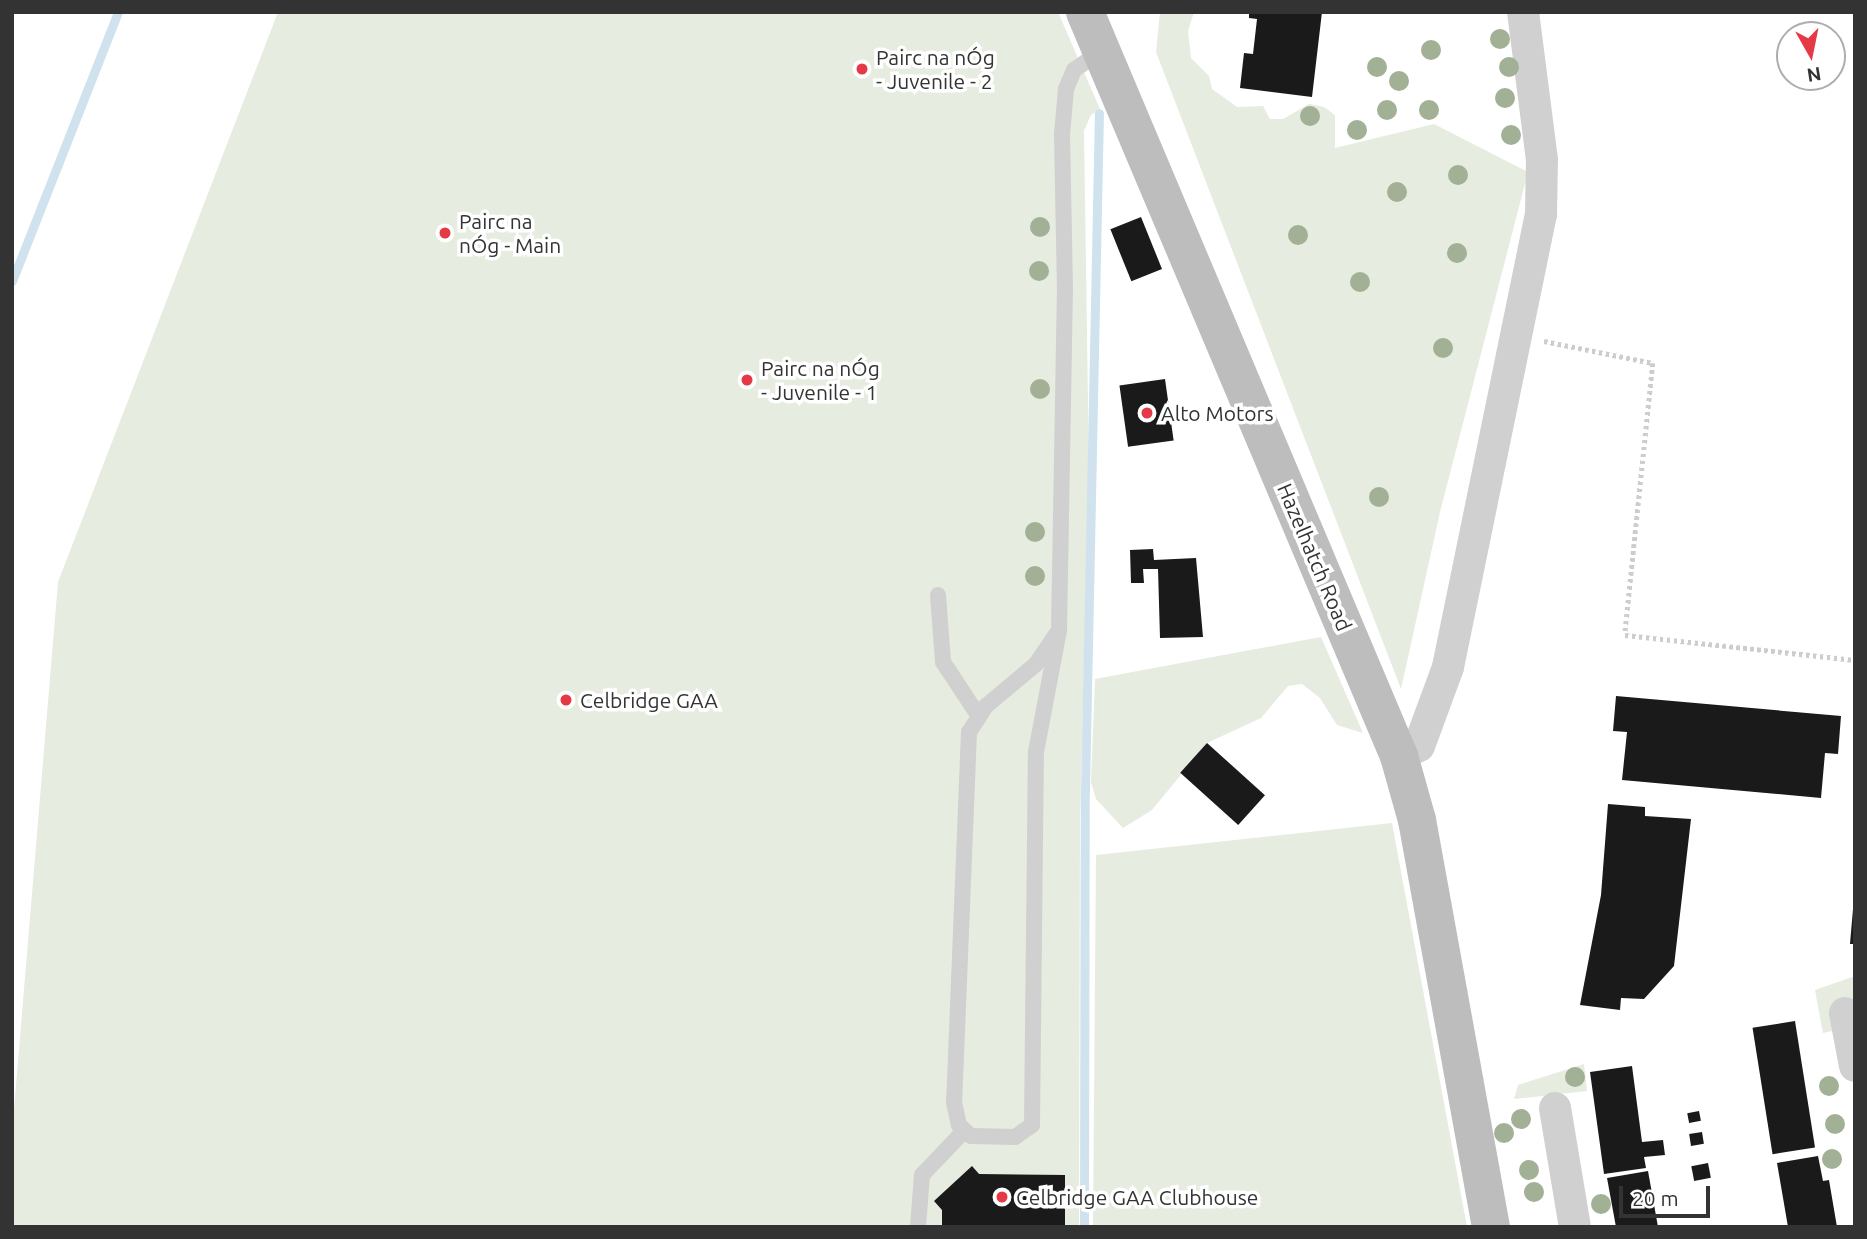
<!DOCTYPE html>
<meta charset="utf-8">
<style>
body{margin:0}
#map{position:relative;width:1867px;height:1239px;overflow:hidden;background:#fff;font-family:Ubuntu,sans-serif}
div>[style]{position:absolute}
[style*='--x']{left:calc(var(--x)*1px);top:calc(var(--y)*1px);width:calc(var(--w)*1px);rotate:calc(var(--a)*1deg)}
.green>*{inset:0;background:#e6ecdf}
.stream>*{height:9px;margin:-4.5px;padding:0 4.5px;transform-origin:4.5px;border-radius:4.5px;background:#cfe2ee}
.building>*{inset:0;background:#1a1a1a;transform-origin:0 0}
.path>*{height:4.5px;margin-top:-2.25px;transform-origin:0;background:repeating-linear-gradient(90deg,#cdcdcd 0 3.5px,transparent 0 7px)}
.lane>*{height:16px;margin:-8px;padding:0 8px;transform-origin:8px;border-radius:8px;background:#d0d0d0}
.street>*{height:32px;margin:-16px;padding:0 16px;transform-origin:16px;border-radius:16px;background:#d0d0d0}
.secondary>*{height:38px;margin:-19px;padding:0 19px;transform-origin:19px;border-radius:19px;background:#bdbdbd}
.trees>*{width:20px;height:20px;margin:-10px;border-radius:50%;background:#a2b095}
.dots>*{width:19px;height:19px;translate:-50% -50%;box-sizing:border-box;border:4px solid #fff;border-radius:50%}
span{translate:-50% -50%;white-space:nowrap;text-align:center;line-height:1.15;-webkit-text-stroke:7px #fff;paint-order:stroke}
.poi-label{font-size:21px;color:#333}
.left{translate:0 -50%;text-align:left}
.street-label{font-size:21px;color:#333}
.frame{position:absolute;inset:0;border:14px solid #333;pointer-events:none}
.north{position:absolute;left:1776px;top:21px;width:70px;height:70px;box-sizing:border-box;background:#fff;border:2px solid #adadad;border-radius:50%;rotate:171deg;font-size:19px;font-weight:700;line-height:28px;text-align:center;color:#333}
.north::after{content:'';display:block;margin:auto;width:24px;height:32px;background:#e63946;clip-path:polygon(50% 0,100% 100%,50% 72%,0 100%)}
.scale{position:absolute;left:1619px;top:1186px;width:91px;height:32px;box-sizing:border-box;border:4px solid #333;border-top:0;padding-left:9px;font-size:21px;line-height:24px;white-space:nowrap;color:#333;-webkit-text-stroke:5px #fff;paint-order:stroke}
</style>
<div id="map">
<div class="green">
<div style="clip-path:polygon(278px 12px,1058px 12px,1100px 109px,1091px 115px,1084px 131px,1089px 470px,1080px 818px,1079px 1227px,12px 1227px,12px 1133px,58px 582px)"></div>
<div style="clip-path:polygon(1160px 12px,1194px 12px,1188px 31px,1191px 58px,1209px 76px,1212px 89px,1237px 107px,1263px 106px,1270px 119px,1283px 119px,1309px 104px,1324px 107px,1335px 115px,1335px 148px,1434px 124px,1528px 172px,1440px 512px,1401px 689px,1156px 52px)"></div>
<div style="clip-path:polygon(1321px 637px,1363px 733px,1337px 725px,1320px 698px,1302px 684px,1288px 686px,1261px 718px,1207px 743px,1152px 810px,1123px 828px,1096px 799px,1091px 782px,1095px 679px)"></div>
<div style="clip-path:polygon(1392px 823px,1467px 1227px,1093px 1227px,1096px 855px)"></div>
<div style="clip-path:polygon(1855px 976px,1855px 1026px,1823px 1033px,1815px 990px)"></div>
<div style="clip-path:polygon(1584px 1064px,1587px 1091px,1514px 1099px,1518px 1085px)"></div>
</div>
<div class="stream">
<div style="--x:12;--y:281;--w:289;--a:-68.5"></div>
<div style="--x:1084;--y:1227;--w:437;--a:-89.9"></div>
<div style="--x:1085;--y:790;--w:677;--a:-88.82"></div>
</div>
<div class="building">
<div style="clip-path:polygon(1249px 12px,1322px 12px,1312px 97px,1240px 88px,1244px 53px,1253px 54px,1257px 19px,1249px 18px)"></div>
<div style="left:1141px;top:217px;width:56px;height:33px;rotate:68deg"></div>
<div style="left:1165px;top:379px;width:62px;height:46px;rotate:82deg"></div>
<div style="clip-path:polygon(1153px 549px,1154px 560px,1196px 558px,1203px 637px,1160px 638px,1158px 569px,1143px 569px,1144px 583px,1131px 583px,1130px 550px)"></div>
<div style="clip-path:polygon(1616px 696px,1841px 716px,1838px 754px,1825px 753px,1821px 798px,1622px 780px,1627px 732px,1613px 731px)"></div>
<div style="left:1207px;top:743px;width:78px;height:40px;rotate:42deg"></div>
<div style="clip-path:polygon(1608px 804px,1645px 807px,1645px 816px,1691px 819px,1674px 966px,1644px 999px,1621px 998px,1620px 1010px,1580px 1005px,1601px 895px)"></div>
<div style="clip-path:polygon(1853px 909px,1855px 909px,1855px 944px,1850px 944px)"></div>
<div style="left:1795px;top:1021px;width:128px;height:43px;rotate:81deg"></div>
<div style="clip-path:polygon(1632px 1066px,1642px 1142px,1663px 1140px,1665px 1155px,1644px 1157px,1646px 1168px,1604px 1174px,1590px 1072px)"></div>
<div style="left:1699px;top:1111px;width:10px;height:12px;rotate:79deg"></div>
<div style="left:1702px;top:1132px;width:12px;height:13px;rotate:81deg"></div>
<div style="clip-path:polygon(1818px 1156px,1823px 1181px,1829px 1180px,1837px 1227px,1788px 1227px,1777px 1163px)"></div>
<div style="left:1708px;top:1163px;width:15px;height:17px;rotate:79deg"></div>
<div style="clip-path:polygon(972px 1166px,979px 1174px,1065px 1175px,1065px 1227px,942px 1227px,942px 1210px,934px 1201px)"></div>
<div style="clip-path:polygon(1648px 1171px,1658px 1227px,1616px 1227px,1607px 1178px)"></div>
</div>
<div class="path">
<div style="--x:1544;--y:341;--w:111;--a:11.4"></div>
<div style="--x:1653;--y:363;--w:273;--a:95.9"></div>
<div style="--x:1625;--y:635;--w:231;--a:6.2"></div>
</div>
<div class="lane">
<div style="--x:938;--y:595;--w:67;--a:85.7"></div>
<div style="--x:943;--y:662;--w:64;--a:56.6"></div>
<div style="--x:1059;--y:630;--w:41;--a:124.1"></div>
<div style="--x:1036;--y:664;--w:65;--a:140"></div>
<div style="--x:986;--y:706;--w:31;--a:123"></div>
<div style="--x:969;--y:732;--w:370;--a:92.3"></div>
<div style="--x:954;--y:1102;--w:24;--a:78"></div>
<div style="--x:959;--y:1125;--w:16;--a:43"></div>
<div style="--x:971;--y:1136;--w:44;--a:1.3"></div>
<div style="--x:1015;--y:1137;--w:21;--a:-35"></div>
<div style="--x:1032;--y:1125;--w:373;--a:-89.4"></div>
<div style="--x:1036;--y:752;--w:124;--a:-79.3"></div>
<div style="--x:1059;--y:630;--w:339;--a:-89"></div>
<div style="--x:1065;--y:291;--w:157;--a:-91.1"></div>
<div style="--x:1062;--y:134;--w:45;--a:-84.9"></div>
<div style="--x:1066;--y:89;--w:21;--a:-67"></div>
<div style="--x:1074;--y:70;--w:33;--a:-35"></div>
<div style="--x:918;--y:1227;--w:52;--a:-85.6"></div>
<div style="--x:922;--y:1175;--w:61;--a:-46.3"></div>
</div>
<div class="street">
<div style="--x:1399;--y:756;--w:22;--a:-27"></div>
<div style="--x:1419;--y:746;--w:84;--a:-69.8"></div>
<div style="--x:1448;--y:667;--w:461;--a:-78.4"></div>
<div style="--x:1541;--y:215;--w:55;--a:-89"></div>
<div style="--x:1542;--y:160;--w:149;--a:-97.3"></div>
<div style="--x:1845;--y:1013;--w:54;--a:79.3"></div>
<div style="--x:1555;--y:1108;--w:121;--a:80.5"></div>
</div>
<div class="secondary">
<div style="--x:1085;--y:12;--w:808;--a:67.12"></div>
<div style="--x:1399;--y:756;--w:66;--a:74.3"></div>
<div style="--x:1417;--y:820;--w:414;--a:79.7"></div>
</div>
<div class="trees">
<div style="left:1500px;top:39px"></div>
<div style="left:1431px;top:50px"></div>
<div style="left:1377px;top:67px"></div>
<div style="left:1509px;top:67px"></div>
<div style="left:1399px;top:81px"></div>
<div style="left:1505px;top:98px"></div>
<div style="left:1387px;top:110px"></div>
<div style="left:1429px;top:110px"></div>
<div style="left:1310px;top:116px"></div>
<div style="left:1357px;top:130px"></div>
<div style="left:1511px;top:135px"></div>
<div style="left:1458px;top:175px"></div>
<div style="left:1397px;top:192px"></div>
<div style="left:1040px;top:227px"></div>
<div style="left:1298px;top:235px"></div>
<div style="left:1457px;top:253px"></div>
<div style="left:1039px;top:271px"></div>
<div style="left:1360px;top:282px"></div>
<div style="left:1443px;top:348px"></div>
<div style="left:1040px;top:389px"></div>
<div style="left:1379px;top:497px"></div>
<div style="left:1035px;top:532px"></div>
<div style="left:1035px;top:576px"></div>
<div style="left:1575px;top:1077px"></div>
<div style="left:1829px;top:1086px"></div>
<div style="left:1521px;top:1119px"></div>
<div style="left:1835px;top:1124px"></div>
<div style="left:1504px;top:1133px"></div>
<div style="left:1832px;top:1159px"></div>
<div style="left:1529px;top:1170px"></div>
<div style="left:1534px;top:1192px"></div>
<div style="left:1601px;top:1204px"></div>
</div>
<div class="dots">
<div style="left:862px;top:69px;background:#e63946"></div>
<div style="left:445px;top:233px;background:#e63946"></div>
<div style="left:747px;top:380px;background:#e63946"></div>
<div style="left:1147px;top:413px;background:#e63946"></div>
<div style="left:566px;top:700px;background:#e63946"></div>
<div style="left:1002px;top:1197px;background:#e63946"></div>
</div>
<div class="poi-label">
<span class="left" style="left:876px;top:69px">Pairc na nÓg<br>- Juvenile - 2</span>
<span class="left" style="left:459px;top:233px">Pairc na<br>nÓg - Main</span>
<span class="left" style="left:761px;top:380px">Pairc na nÓg<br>- Juvenile - 1</span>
<span class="left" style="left:1161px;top:413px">Alto Motors</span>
<span class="left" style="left:580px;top:700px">Celbridge GAA</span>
<span class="left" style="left:1016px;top:1197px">Celbridge GAA Clubhouse</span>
</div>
<div class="street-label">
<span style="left:1315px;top:557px;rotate:67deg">Hazelhatch Road</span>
</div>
<div class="frame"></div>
<div class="north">N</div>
<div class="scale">20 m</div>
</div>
